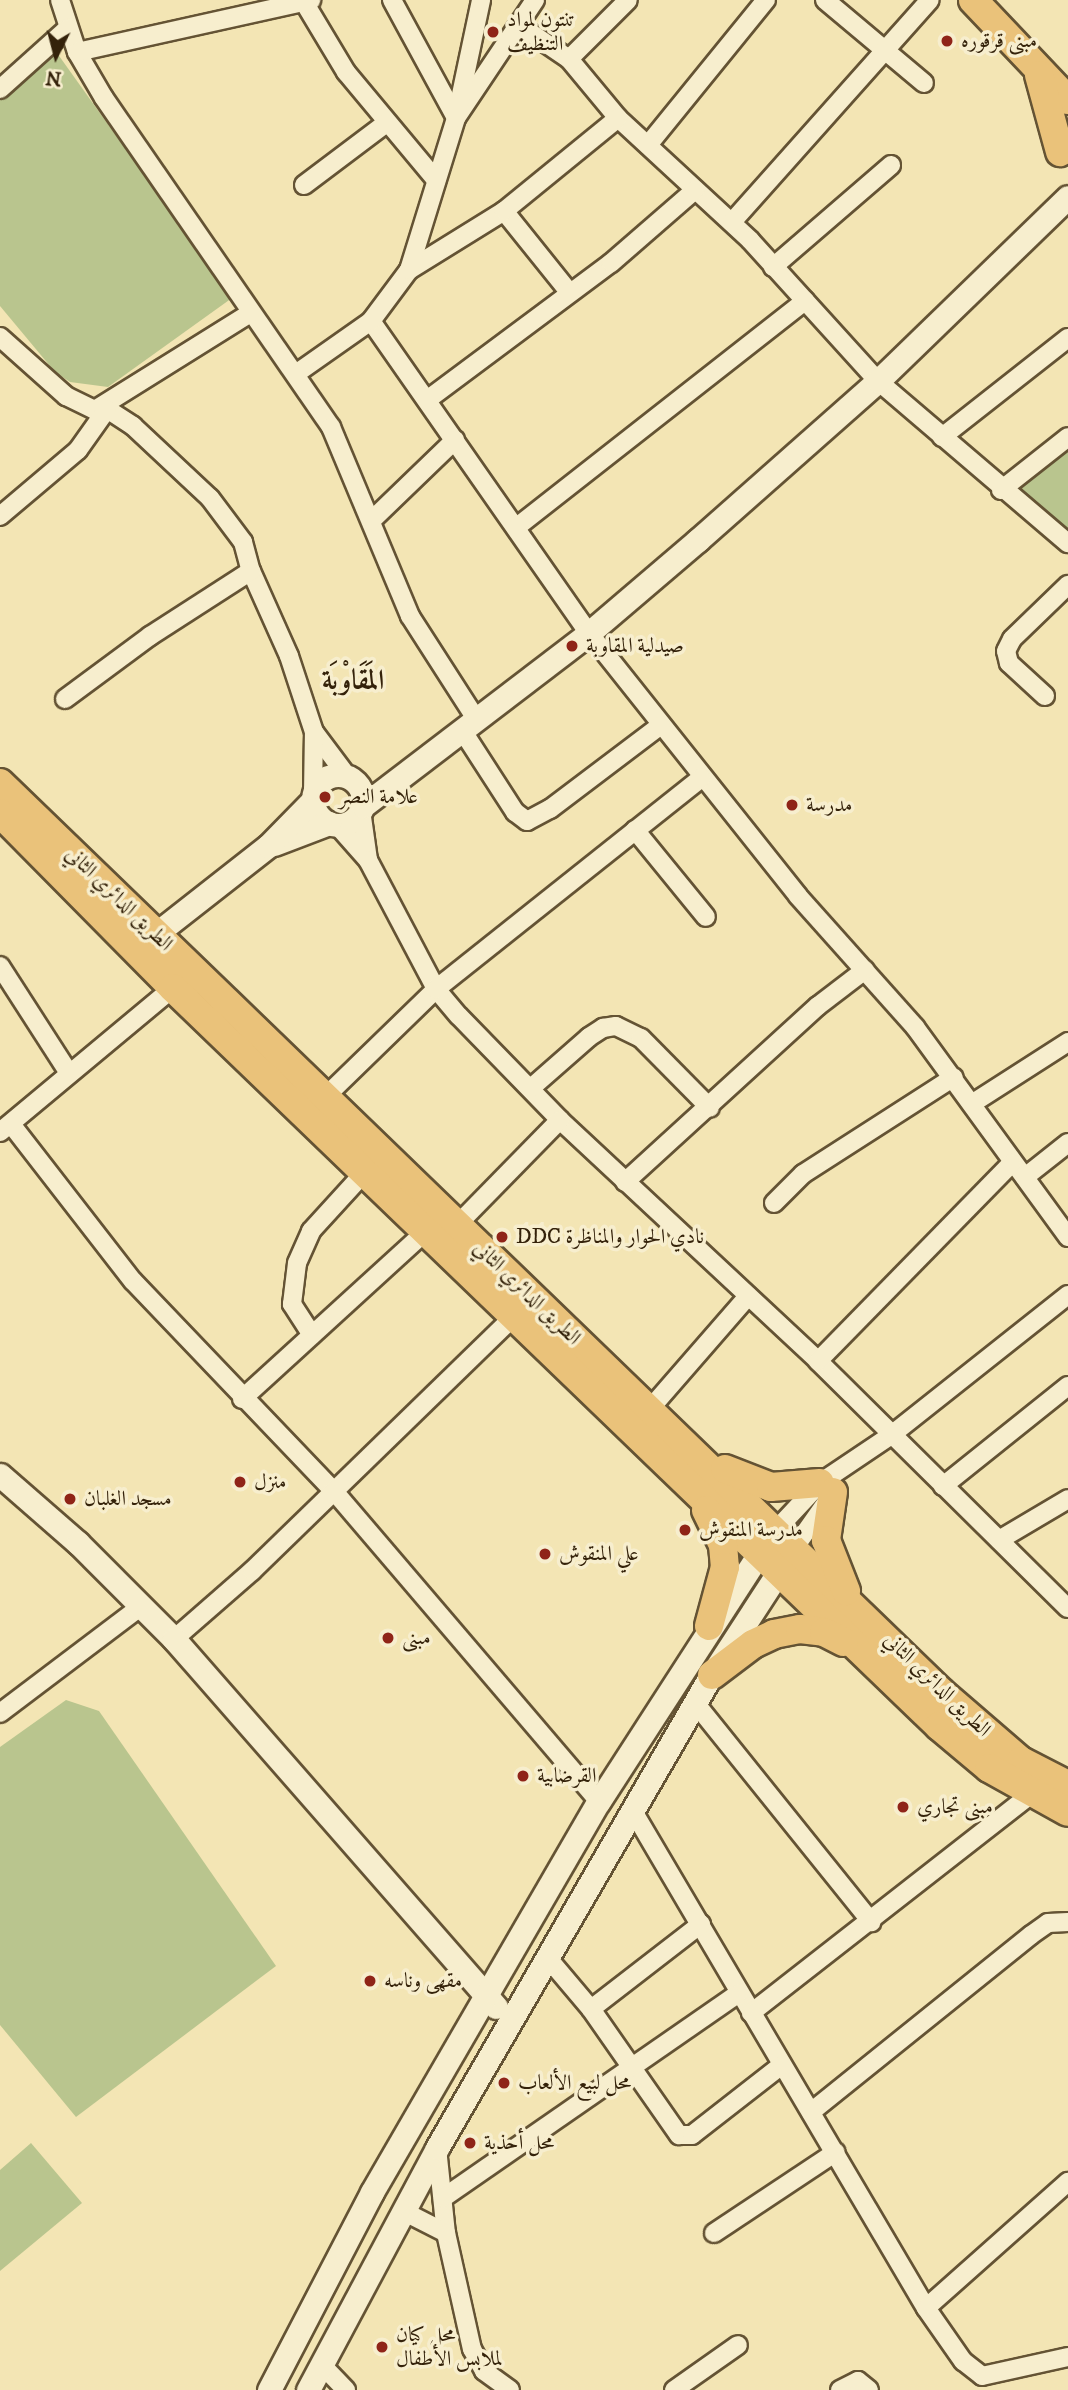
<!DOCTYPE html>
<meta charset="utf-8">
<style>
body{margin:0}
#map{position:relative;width:1068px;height:2390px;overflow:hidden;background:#f3e5b4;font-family:"IM FELL DW Pica",Amiri,serif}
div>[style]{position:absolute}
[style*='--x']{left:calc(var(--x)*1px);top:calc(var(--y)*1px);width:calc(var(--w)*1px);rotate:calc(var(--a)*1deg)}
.green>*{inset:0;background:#b9c58e}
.roads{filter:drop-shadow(2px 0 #645334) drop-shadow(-2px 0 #645334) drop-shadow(0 2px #645334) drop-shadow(0 -2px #645334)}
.minor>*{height:18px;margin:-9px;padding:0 9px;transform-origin:9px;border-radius:9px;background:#f7eece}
.tertiary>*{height:23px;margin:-11.5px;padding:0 11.5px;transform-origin:11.5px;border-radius:11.5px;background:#f7eece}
.tertiary>.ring{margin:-11.5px;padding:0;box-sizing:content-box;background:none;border:23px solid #f7eece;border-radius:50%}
.primary>*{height:28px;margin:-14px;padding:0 14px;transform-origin:14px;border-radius:14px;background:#eac27a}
.dots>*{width:19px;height:19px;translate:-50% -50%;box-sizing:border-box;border:4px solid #f7eece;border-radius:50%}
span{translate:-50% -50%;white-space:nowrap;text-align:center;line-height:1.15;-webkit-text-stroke:7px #f7eece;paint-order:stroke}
.poi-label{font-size:21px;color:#34220a}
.left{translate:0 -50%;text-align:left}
.street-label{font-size:21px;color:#34220a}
.district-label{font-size:28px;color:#34220a;font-weight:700}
.north{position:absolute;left:21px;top:21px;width:70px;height:70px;-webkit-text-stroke:5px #f7eece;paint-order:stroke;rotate:186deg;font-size:19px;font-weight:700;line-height:28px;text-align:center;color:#34220a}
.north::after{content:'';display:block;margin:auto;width:24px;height:32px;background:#34220a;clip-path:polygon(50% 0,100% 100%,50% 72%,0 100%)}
</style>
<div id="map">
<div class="green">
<div style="clip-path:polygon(57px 53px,232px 298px,108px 387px,70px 382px,55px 372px,0 306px,0 100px)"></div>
<div style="clip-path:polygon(1068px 445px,1068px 531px,1013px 488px)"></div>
<div style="clip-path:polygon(66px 1700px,99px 1711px,276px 1966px,76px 2117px,0 2025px,0 1747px)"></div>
<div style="clip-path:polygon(31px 2143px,82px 2203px,0 2271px,0 2170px)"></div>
</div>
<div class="roads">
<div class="minor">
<div style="--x:60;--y:0;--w:55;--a:71.9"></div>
<div style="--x:77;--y:52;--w:53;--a:59.6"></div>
<div style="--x:104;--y:98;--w:400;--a:55.4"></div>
<div style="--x:331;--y:427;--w:205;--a:67.3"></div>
<div style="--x:410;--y:616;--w:122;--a:57.3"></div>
<div style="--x:392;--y:0;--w:134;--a:61.5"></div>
<div style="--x:456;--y:118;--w:142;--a:-56.2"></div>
<div style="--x:825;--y:0;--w:129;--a:40"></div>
<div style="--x:304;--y:2;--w:82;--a:59"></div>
<div style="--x:346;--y:72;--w:141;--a:50.2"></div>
<div style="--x:519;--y:25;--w:60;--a:34.2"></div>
<div style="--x:569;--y:59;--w:77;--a:50.3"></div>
<div style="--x:618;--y:118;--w:180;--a:42.7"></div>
<div style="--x:750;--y:240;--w:190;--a:47.8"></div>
<div style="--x:878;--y:381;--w:250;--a:40.5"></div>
<div style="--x:77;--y:52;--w:240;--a:-12.5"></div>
<div style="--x:569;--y:59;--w:83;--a:-45"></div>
<div style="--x:0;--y:89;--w:91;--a:-41.9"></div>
<div style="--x:648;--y:145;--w:187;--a:-50.9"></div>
<div style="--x:304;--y:185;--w:101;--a:-37"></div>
<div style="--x:504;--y:211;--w:105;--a:51.2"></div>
<div style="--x:732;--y:222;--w:297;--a:-48.3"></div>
<div style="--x:773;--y:267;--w:156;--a:-40.8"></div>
<div style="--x:409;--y:270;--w:112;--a:-31.8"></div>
<div style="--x:504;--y:211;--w:147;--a:-39.2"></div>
<div style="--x:371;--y:321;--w:381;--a:55.1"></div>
<div style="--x:589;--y:633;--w:336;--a:51.5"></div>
<div style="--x:798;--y:896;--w:176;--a:48.2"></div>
<div style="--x:915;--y:1027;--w:260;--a:53.9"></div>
<div style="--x:0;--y:337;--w:89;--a:41.8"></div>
<div style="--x:66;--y:396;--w:32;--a:26"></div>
<div style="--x:95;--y:410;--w:12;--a:-5"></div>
<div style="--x:107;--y:409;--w:31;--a:33"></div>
<div style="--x:133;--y:426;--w:105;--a:43.1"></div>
<div style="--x:210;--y:498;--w:55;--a:53.1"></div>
<div style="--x:243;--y:542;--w:30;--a:75"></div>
<div style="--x:251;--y:571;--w:93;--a:65.9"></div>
<div style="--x:289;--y:656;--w:80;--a:71.8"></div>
<div style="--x:314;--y:732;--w:55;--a:53.1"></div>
<div style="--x:297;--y:373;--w:90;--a:-35.1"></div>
<div style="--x:371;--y:321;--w:64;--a:-53.3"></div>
<div style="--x:409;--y:270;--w:159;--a:-72.8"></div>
<div style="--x:456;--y:118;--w:121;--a:-78"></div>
<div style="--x:427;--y:400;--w:229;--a:-36.7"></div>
<div style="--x:611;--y:263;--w:111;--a:-41"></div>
<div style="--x:95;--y:410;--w:183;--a:-32"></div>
<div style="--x:942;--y:437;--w:160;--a:-38.2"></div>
<div style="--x:1001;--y:490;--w:85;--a:-38.3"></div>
<div style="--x:0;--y:516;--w:102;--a:-40.2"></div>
<div style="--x:78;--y:450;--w:50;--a:-54.7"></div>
<div style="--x:371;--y:521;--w:117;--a:-44"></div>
<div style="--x:518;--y:526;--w:365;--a:-38.1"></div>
<div style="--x:1045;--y:696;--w:49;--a:-137.5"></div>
<div style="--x:1009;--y:663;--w:12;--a:-104"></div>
<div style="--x:1006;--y:651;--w:13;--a:-63"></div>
<div style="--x:1012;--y:639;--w:78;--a:-44"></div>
<div style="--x:65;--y:699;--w:106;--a:-36.5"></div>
<div style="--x:150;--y:636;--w:120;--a:-32.8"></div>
<div style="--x:462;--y:730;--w:98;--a:57.1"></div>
<div style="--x:515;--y:812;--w:15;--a:37"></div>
<div style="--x:527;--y:821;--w:26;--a:-28"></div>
<div style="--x:550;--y:809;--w:139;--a:-37.1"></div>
<div style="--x:313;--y:794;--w:62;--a:-89.1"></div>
<div style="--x:361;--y:810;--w:50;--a:82"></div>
<div style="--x:337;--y:825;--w:47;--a:48.5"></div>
<div style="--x:368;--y:860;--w:146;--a:62.2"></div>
<div style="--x:436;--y:989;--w:35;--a:50"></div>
<div style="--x:459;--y:1016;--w:145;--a:45.8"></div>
<div style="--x:560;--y:1120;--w:353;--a:43"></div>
<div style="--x:818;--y:1361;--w:351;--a:44.7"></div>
<div style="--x:635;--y:830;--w:112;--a:50.8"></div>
<div style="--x:0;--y:966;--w:127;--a:57.2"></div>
<div style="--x:531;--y:1088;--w:77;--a:-41.3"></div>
<div style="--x:589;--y:1037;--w:17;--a:-33"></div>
<div style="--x:603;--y:1028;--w:13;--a:-9"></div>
<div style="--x:616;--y:1026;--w:28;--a:26"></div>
<div style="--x:641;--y:1038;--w:98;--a:45.4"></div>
<div style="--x:323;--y:1099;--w:158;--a:-44.2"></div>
<div style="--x:436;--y:989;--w:339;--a:-38.5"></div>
<div style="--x:973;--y:1103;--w:113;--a:-32.7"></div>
<div style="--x:11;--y:1124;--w:199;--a:52.2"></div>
<div style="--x:133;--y:1281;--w:289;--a:46.3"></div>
<div style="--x:333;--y:1490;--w:409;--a:49.5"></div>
<div style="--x:0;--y:1132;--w:225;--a:-39.8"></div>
<div style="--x:1025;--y:1177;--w:55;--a:-38.3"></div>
<div style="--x:625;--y:1182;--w:261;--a:-42.4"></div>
<div style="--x:818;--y:1006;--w:59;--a:-37.5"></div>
<div style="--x:774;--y:1203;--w:41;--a:-45"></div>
<div style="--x:803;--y:1174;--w:179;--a:-32.7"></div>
<div style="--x:457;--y:1225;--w:147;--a:-45.6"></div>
<div style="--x:312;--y:1335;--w:37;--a:-123"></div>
<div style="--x:292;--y:1304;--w:41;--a:-83"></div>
<div style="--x:297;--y:1263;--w:35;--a:-66"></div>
<div style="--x:311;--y:1231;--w:79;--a:-47.6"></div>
<div style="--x:818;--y:1361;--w:277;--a:-45.6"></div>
<div style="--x:242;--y:1399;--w:248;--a:-42.4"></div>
<div style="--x:649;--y:1410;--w:151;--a:-49"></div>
<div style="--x:943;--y:1486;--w:160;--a:-38.7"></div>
<div style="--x:777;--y:1529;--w:63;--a:-46.9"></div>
<div style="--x:820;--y:1483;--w:84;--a:-33.9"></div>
<div style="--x:890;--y:1436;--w:227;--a:-38.4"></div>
<div style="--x:999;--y:1540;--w:80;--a:-30.7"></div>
<div style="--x:795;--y:1547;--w:57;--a:-54.9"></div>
<div style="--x:174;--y:1639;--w:103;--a:-41.1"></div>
<div style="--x:252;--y:1571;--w:364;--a:-44.2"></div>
<div style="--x:696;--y:1704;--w:280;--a:51.2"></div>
<div style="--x:0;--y:1713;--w:174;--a:-37.1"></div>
<div style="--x:633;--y:1811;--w:577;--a:59.48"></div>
<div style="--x:926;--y:2308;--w:65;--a:55.1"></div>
<div style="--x:963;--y:2361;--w:24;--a:38"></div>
<div style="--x:982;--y:2376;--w:88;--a:-12.5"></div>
<div style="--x:547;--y:1957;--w:68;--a:49.8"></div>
<div style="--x:591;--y:2009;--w:154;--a:55.1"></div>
<div style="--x:679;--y:2135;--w:13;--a:0"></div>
<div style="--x:692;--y:2135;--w:114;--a:-37.9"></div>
<div style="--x:591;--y:2009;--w:139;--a:-37.7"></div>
<div style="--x:751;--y:2013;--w:354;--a:-38"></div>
<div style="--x:811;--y:2112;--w:282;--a:-38.8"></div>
<div style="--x:1031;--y:1935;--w:21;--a:-35"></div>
<div style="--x:1048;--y:1923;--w:20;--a:-3"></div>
<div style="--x:437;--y:2148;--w:85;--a:84"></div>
<div style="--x:446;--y:2233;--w:119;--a:77.4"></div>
<div style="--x:472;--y:2349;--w:25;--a:61"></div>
<div style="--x:484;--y:2371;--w:32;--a:36"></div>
<div style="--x:443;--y:2198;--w:360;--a:-34.7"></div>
<div style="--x:405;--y:2212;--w:46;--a:27.1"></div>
<div style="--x:714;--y:2233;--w:146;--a:-33.6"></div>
<div style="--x:926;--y:2308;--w:190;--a:-41.6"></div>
<div style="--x:321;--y:2364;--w:36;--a:46"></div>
<div style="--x:674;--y:2390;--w:78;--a:-35.1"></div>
<div style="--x:840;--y:2390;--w:20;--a:-27"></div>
<div style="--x:858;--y:2381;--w:14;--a:39"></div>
</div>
<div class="tertiary">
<div class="ring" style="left:313px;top:775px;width:27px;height:27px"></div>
<div style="--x:363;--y:806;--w:285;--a:-37.4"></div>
<div style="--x:589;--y:633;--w:143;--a:-40.5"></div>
<div style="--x:698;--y:540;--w:240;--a:-41.5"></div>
<div style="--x:878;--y:381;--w:264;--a:-44.1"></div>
<div style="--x:274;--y:844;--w:59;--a:-20.9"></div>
<div style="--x:143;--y:944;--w:159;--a:-38.1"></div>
<div style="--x:268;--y:846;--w:64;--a:-45.6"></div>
<div style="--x:0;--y:1475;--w:103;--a:41.1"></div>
<div style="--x:78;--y:1543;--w:136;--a:45"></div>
<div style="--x:174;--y:1639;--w:489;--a:48.8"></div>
<div style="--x:269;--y:2390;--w:223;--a:-62.5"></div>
<div style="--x:372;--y:2192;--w:452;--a:-59.9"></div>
<div style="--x:599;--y:1801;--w:311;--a:-57.1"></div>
<div style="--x:308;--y:2390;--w:274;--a:-61.9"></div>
<div style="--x:437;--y:2148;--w:539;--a:-59.91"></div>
<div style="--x:707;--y:1682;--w:147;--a:-57"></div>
</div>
<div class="primary">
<div style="--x:973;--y:0;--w:138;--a:46.5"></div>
<div style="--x:1039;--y:75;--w:80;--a:74.7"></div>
<div style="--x:0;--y:783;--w:1308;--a:44.01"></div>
<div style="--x:941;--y:1692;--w:106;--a:40.8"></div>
<div style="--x:1021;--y:1761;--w:53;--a:27.1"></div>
<div style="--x:0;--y:813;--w:246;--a:45.3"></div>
<div style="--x:173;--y:988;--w:1064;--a:43.93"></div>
<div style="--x:939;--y:1726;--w:65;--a:40"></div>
<div style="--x:989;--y:1768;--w:90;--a:29.1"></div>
<div style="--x:725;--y:1469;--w:49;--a:21.4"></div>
<div style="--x:771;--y:1487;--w:49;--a:-4.7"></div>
<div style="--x:833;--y:1492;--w:49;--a:98.3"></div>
<div style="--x:826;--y:1540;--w:55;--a:68.6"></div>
<div style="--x:706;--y:1510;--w:39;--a:64"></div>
<div style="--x:723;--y:1545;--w:22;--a:85"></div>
<div style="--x:725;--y:1567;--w:61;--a:105.2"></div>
<div style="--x:712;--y:1675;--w:51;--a:-37.1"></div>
<div style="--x:753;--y:1644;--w:23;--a:-25"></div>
<div style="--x:774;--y:1634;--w:26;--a:-11"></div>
<div style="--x:800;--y:1629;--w:24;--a:7"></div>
<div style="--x:824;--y:1632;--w:22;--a:27"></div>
</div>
</div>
<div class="dots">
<div style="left:493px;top:32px;background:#8f2418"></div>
<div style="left:947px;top:41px;background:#8f2418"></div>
<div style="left:572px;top:646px;background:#8f2418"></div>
<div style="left:325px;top:797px;background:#8f2418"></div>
<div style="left:792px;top:805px;background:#8f2418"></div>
<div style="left:502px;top:1237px;background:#8f2418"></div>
<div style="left:240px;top:1482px;background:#8f2418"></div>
<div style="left:70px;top:1499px;background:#8f2418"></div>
<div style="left:685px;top:1530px;background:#8f2418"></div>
<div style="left:545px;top:1554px;background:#8f2418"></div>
<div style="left:388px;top:1638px;background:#8f2418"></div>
<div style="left:523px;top:1776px;background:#8f2418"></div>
<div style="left:903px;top:1807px;background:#8f2418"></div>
<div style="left:370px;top:1981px;background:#8f2418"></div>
<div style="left:504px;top:2083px;background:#8f2418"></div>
<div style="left:470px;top:2143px;background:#8f2418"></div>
<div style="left:382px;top:2347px;background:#8f2418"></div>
</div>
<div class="poi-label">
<span class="left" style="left:507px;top:32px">تنتون لمواد<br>التنظيف</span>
<span class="left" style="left:961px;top:41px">مبنى قرقوره</span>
<span class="left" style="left:586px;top:646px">صيدلية المقاوبة</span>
<span class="left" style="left:339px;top:797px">علامة النصر</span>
<span class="left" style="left:806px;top:805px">مدرسة</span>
<span class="left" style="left:516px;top:1237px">DDC نادي الحوار والمناظرة</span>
<span class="left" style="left:254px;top:1482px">منزل</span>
<span class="left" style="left:84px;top:1499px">مسجد الغلبان</span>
<span class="left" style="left:699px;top:1530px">مدرسة المنقوش</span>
<span class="left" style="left:559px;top:1554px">علي المنقوش</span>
<span class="left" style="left:402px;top:1638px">مبنى</span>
<span class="left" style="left:537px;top:1776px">القرضابية</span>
<span class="left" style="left:917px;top:1807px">مبنى تجاري</span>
<span class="left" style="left:384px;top:1981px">مقهى وناسه</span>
<span class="left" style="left:518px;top:2083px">محل لبيع الألعاب</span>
<span class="left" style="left:484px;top:2143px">محل أحذية</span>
<span class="left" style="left:396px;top:2347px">محل كيان<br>لملابس الأطفال</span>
</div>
<div class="street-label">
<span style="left:119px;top:899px;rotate:44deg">الطريق الدائري الثاني</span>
<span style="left:527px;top:1293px;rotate:44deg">الطريق الدائري الثاني</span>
<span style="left:937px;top:1685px;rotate:44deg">الطريق الدائري الثاني</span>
</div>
<div class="district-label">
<span style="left:353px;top:681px">المَقَاوْبَة</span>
</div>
<div class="north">N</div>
</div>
